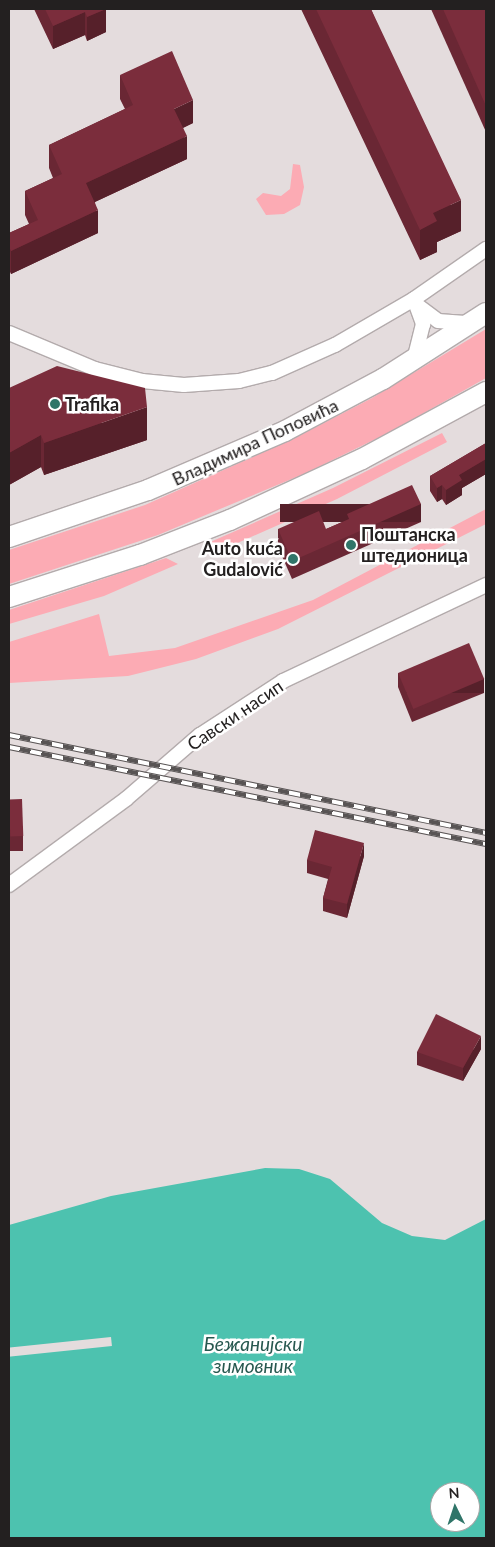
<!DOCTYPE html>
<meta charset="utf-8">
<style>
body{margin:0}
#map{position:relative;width:495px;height:1547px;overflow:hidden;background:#e4dcdd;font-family:Lato,sans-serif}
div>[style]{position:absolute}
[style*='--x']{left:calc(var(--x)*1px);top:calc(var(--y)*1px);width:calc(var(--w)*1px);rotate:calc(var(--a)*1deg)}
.green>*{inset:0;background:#fcabb4}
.water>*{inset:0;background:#4dc2af}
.pier>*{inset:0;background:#e4dcdd;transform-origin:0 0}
.roads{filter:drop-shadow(1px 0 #b3abac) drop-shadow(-1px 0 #b3abac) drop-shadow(0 1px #b3abac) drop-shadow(0 -1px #b3abac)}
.minor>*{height:14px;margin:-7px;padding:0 7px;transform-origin:7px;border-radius:7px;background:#fff}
.secondary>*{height:20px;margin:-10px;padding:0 10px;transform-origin:10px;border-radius:10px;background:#fff}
.rail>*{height:5.5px;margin-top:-2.75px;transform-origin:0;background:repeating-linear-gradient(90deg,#fff 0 11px,#585454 0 22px);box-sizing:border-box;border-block:1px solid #585454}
.wall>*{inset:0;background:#6a2734}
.shaded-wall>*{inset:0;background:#56202a;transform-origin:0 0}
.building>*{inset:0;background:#7b2d3c;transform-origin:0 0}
.dots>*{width:14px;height:14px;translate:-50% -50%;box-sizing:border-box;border:2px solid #fff;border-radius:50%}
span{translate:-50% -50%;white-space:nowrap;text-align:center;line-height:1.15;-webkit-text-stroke:5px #fff;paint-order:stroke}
.poi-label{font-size:18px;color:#232020;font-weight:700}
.left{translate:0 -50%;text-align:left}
.right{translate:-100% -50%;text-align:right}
.street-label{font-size:18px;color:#232020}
.water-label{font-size:19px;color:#27584f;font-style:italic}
.frame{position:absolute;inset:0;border:10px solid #232020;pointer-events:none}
.north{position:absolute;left:430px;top:1482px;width:50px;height:50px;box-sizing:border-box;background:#fff;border:1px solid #a7a6a6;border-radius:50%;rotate:356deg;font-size:14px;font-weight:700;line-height:20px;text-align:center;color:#232020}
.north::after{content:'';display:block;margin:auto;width:18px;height:22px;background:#307569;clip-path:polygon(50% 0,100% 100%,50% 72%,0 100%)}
</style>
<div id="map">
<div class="green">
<div style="clip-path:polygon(293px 164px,300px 165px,304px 187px,300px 205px,284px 214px,266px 215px,256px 199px,263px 193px,281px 196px,290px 189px)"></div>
<div style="clip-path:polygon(486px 329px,486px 378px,390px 432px,306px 473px,158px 535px,9px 584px,9px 550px,145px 505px,293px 439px,372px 398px)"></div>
<div style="clip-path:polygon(442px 433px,447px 442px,337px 499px,215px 553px,208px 543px,333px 488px)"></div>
<div style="clip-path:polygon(486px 509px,486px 524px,278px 629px,196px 659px,128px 676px,9px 683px,9px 642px,99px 614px,109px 656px,175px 648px,313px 600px)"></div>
<div style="clip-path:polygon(166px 558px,178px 564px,104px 596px,9px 624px,9px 610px)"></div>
</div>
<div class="water">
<div style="clip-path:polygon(evenodd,265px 1168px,299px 1169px,330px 1179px,382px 1223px,412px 1236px,445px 1240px,486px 1219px,486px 1538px,9px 1538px,9px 1225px,111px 1196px,265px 1168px,440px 1492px,470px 1492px,470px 1522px,440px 1522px,440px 1492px)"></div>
</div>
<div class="pier">
<div style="left:111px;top:1337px;width:9px;height:104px;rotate:84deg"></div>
</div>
<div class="roads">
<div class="minor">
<div style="--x:414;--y:299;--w:27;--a:70"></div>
<div style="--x:423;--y:324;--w:37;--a:104"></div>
<div style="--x:417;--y:305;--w:26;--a:37"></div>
<div style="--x:438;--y:321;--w:31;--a:4"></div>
<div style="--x:9;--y:333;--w:93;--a:22.7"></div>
<div style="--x:95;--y:369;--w:49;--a:14.3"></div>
<div style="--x:142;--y:381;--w:42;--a:5.4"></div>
<div style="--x:184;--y:385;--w:55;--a:-4.2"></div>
<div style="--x:239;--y:381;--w:34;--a:-14"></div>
<div style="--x:272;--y:373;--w:69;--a:-24"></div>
<div style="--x:335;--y:345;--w:91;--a:-30.2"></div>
<div style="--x:414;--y:299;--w:88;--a:-34.8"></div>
<div style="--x:9;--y:885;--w:145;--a:-36.3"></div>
<div style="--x:126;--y:799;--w:98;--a:-40.9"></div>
<div style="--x:200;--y:735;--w:99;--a:-33"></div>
<div style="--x:283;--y:681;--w:225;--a:-25.3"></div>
</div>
<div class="secondary">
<div style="--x:9;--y:537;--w:147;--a:-18.7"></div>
<div style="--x:148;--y:490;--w:149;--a:-23.3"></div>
<div style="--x:285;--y:431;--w:111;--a:-28"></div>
<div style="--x:383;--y:379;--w:122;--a:-32.7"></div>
<div style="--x:9;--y:597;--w:138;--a:-17.8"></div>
<div style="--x:140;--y:555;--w:97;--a:-21.3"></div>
<div style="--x:230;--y:520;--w:145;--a:-24.8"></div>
<div style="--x:362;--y:459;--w:141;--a:-28.4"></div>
</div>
</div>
<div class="rail">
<div style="--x:9;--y:735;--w:487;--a:11.6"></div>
<div style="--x:9;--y:747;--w:487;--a:11.5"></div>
</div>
<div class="wall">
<div style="clip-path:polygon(34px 9px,106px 9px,106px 32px,87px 41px,85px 35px,53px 49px)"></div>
<div style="clip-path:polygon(301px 9px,371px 9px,461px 231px,437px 242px,437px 252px,420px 260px)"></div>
<div style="clip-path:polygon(431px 9px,486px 9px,486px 132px)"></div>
<div style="clip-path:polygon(120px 75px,193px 123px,183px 128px,187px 159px,95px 202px,98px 233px,11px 274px,9px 270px,9px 233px,29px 224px,25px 215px,25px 191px,53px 178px,49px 168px,49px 145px,125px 109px,120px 99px)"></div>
<div style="clip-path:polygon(9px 388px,147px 440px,44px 475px,41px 467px,9px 485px)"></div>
<div style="clip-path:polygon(486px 443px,486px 474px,462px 488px,462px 495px,446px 505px,442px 499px,437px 502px,430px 491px,430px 476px)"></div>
<div style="clip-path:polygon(347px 514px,421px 522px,292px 579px,278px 547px,278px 529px,326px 529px,347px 520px)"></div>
<div style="clip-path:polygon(398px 673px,484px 693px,412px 722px,398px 687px)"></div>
<div style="clip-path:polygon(9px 800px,23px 836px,23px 851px,9px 851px)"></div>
<div style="clip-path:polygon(364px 856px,347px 918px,323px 911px,323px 898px,328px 879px,307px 873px,307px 860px)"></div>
<div style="clip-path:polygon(481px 1049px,463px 1081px,417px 1065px,417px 1052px)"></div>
</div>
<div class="shaded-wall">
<div style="clip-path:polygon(106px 9px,106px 32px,87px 41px,87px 17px)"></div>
<div style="clip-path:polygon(85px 12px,85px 35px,53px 49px,53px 26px)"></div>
<div style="clip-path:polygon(193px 100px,193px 123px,174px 132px,174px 109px)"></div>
<div style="clip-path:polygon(187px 136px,187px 159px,86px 206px,86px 183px)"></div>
<div style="clip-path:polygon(461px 200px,461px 231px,437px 242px,437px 252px,420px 260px,420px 230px,433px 213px)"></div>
<div style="clip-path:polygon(98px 210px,98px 233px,11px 274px,11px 251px)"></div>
<div style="clip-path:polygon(147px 407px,147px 440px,44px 475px,44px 443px)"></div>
<div style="clip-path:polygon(41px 435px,41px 467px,9px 485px,9px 453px)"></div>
<div style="clip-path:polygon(486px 459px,486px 474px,462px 488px,462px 495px,446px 505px,446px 490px,459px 475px)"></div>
<div style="clip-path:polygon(442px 485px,442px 499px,437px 502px,437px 488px)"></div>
<div style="left:421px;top:504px;width:18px;height:141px;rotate:90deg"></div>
<div style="left:484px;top:679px;width:14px;height:78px;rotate:90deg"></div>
<div style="clip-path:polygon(364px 843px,364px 856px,347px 918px,347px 904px)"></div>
<div style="clip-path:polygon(481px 1036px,481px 1049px,463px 1081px,463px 1068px)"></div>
</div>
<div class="building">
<div style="clip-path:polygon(45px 9px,106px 9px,87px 17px,85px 12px,53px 26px)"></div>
<div style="clip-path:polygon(316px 9px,371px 9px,461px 200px,433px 213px,437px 221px,420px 230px)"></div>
<div style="clip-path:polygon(443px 9px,486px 9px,486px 106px)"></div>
<div style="clip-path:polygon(172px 51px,193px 100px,174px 109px,187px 136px,86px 183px,98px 210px,11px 251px,9px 247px,9px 233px,38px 220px,25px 191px,62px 174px,49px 145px,133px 105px,120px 75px)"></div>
<div style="clip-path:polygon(57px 366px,145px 388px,147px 407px,44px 443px,41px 435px,9px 453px,9px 388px)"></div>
<div style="clip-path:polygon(486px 443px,486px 459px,459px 475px,462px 480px,446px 490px,442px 485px,437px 488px,430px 476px)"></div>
<div style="clip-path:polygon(412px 485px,421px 504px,292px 561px,278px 529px,319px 511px,326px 529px,349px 519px,347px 514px)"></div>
<div style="left:469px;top:643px;width:39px;height:77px;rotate:67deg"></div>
<div style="left:22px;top:799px;width:37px;height:13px;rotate:88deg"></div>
<div style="clip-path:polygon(315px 830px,364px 843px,347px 904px,323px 898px,332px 867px,307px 860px)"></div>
<div style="clip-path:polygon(436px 1014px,481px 1036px,463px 1068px,417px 1052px)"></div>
</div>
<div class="dots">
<div style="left:55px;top:404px;background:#307569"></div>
<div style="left:351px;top:545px;background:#307569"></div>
<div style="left:293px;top:559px;background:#307569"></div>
</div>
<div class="poi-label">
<span class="left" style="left:65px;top:404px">Trafika</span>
<span class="left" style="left:361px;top:545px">Поштанска<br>штедионица</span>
<span class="right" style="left:283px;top:559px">Auto kuća<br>Gudalović</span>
</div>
<div class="street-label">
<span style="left:255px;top:442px;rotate:-25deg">Владимира Поповића</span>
<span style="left:235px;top:715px;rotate:-34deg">Савски насип</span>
</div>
<div class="water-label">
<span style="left:253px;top:1355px">Бежанијски<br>зимовник</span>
</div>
<div class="frame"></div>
<div class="north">N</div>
</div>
